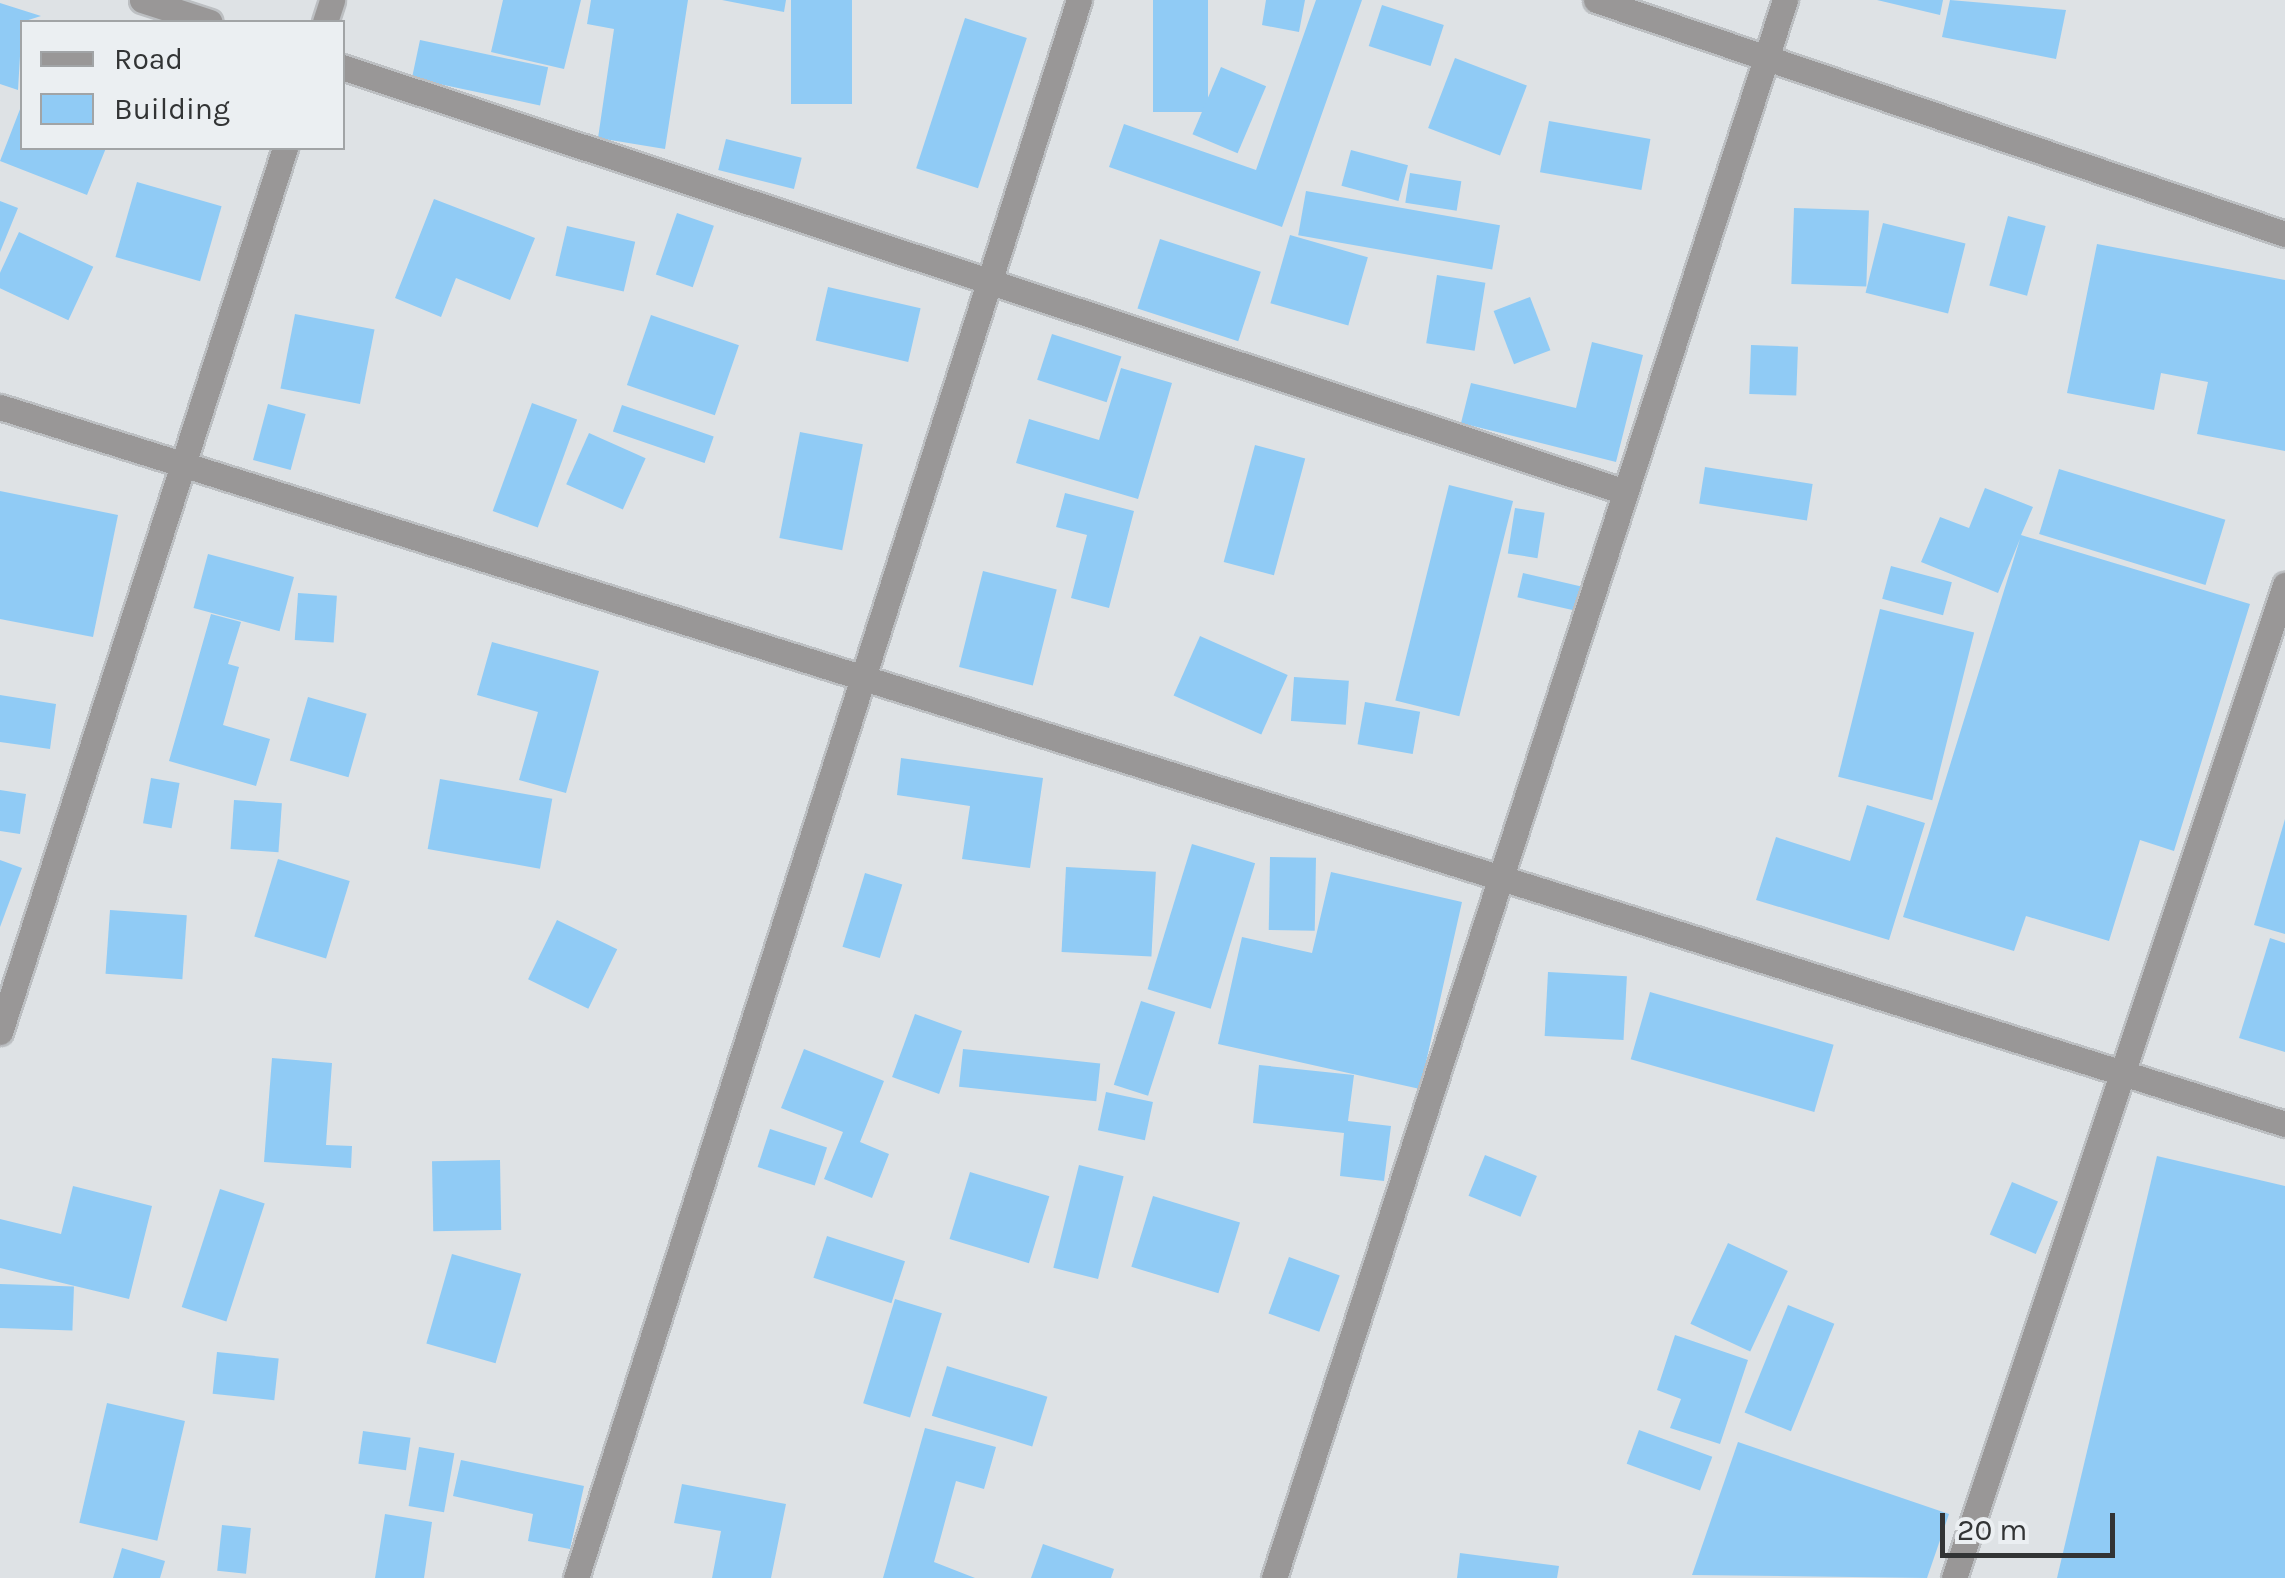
<!DOCTYPE html>
<style>
body{margin:0}
#map{position:relative;width:2285px;height:1578px;overflow:hidden;background:#dee2e5;font-family:Karla,sans-serif}
div>[style]{position:absolute}
[style*='--x']{left:calc(var(--x)*1px);top:calc(var(--y)*1px);width:calc(var(--w)*1px);rotate:calc(var(--a)*1deg)}
.building>*{inset:0;background:#90cbf5;transform-origin:0 0}
.roads{filter:drop-shadow(2px 0 #bcbfc2) drop-shadow(-2px 0 #bcbfc2) drop-shadow(0 2px #bcbfc2) drop-shadow(0 -2px #bcbfc2)}
.minor>*{height:25px;margin:-12.5px;padding:0 12.5px;transform-origin:12.5px;border-radius:12.5px;background:#999797}
span{translate:-50% -50%;white-space:nowrap;text-align:center;line-height:1.15;-webkit-text-stroke:10px #ebeff2;paint-order:stroke}
.legend{position:absolute;left:20px;top:20px;width:325px;height:130px;box-sizing:border-box;background:#ebeff2;border:2px solid #a1a4a6;margin:0;padding:12px 18px;list-style:none;font-size:30px;color:#323435}
.legend li{display:flex;align-items:center;gap:20px;height:50px}
.legend b{width:50px;border:2px solid #a1a4a6}
.scale{position:absolute;left:1940px;top:1513px;width:175px;height:45px;box-sizing:border-box;border:5px solid #323435;border-top:0;padding-left:12px;font-size:30px;line-height:35px;white-space:nowrap;color:#323435;-webkit-text-stroke:8px #ebeff2;paint-order:stroke}
</style>
<div id="map">
<div class="building">
<div style="clip-path:polygon(503px 0,581px 0,564px 69px,491px 52px)"></div>
<div style="clip-path:polygon(591px 0,688px 0,665px 149px,598px 138px,614px 29px,587px 24px)"></div>
<div style="clip-path:polygon(722px 0,786px 0,784px 12px)"></div>
<div style="left:791px;top:0;width:61px;height:104px"></div>
<div style="left:1153px;top:0;width:55px;height:112px"></div>
<div style="clip-path:polygon(1266px 0,1305px 0,1299px 32px,1262px 25px)"></div>
<div style="clip-path:polygon(1316px 0,1362px 0,1282px 227px,1109px 167px,1124px 124px,1256px 170px)"></div>
<div style="clip-path:polygon(1877px 0,1943px 0,1940px 15px)"></div>
<div style="clip-path:polygon(1950px 0,2066px 10px,2056px 59px,1942px 37px)"></div>
<div style="clip-path:polygon(0 3px,41px 16px,22px 22px,18px 90px,0 84px)"></div>
<div style="left:1382px;top:5px;width:65px;height:43px;rotate:18deg"></div>
<div style="left:965px;top:18px;width:65px;height:158px;rotate:18deg"></div>
<div style="left:420px;top:40px;width:131px;height:39px;rotate:12deg"></div>
<div style="left:1455px;top:58px;width:77px;height:75px;rotate:21deg"></div>
<div style="left:1221px;top:67px;width:49px;height:73px;rotate:23deg"></div>
<div style="clip-path:polygon(22px 104px,22px 148px,106px 148px,87px 195px,0 161px)"></div>
<div style="left:1549px;top:121px;width:103px;height:52px;rotate:10deg"></div>
<div style="left:726px;top:139px;width:78px;height:32px;rotate:14deg"></div>
<div style="left:1351px;top:150px;width:59px;height:37px;rotate:15deg"></div>
<div style="left:1410px;top:173px;width:52px;height:30px;rotate:9deg"></div>
<div style="left:137px;top:182px;width:88px;height:78px;rotate:16deg"></div>
<div style="left:1306px;top:191px;width:197px;height:45px;rotate:10deg"></div>
<div style="clip-path:polygon(434px 199px,535px 238px,510px 300px,456px 278px,441px 317px,395px 298px)"></div>
<div style="clip-path:polygon(0 201px,18px 208px,0 252px)"></div>
<div style="left:1794px;top:208px;width:75px;height:76px;rotate:2deg"></div>
<div style="left:677px;top:213px;width:39px;height:65px;rotate:19deg"></div>
<div style="left:2008px;top:216px;width:39px;height:72px;rotate:15deg"></div>
<div style="left:1883px;top:223px;width:85px;height:72px;rotate:14deg"></div>
<div style="left:567px;top:226px;width:70px;height:51px;rotate:13deg"></div>
<div style="left:19px;top:232px;width:82px;height:59px;rotate:25deg"></div>
<div style="left:1290px;top:235px;width:81px;height:71px;rotate:16deg"></div>
<div style="left:1160px;top:239px;width:106px;height:73px;rotate:18deg"></div>
<div style="clip-path:polygon(2097px 244px,2285px 280px,2285px 451px,2197px 434px,2208px 382px,2161px 373px,2154px 410px,2067px 393px)"></div>
<div style="left:1437px;top:275px;width:49px;height:69px;rotate:9deg"></div>
<div style="left:828px;top:287px;width:95px;height:55px;rotate:13deg"></div>
<div style="left:1530px;top:297px;width:57px;height:39px;rotate:69deg"></div>
<div style="left:295px;top:314px;width:81px;height:76px;rotate:11deg"></div>
<div style="left:651px;top:315px;width:93px;height:74px;rotate:19deg"></div>
<div style="left:1052px;top:334px;width:73px;height:48px;rotate:18deg"></div>
<div style="clip-path:polygon(1592px 342px,1643px 355px,1616px 462px,1461px 423px,1471px 383px,1576px 408px)"></div>
<div style="left:1751px;top:345px;width:47px;height:49px;rotate:2deg"></div>
<div style="clip-path:polygon(1121px 368px,1172px 383px,1138px 499px,1016px 463px,1029px 419px,1099px 440px)"></div>
<div style="left:532px;top:403px;width:48px;height:115px;rotate:20deg"></div>
<div style="left:268px;top:404px;width:39px;height:58px;rotate:15deg"></div>
<div style="left:622px;top:405px;width:97px;height:28px;rotate:19deg"></div>
<div style="left:800px;top:432px;width:64px;height:108px;rotate:11deg"></div>
<div style="left:589px;top:433px;width:62px;height:56px;rotate:24deg"></div>
<div style="left:1255px;top:445px;width:52px;height:121px;rotate:15deg"></div>
<div style="left:1705px;top:467px;width:109px;height:37px;rotate:9deg"></div>
<div style="left:2059px;top:469px;width:174px;height:68px;rotate:17deg"></div>
<div style="left:1449px;top:485px;width:66px;height:222px;rotate:14deg"></div>
<div style="clip-path:polygon(1985px 488px,2033px 507px,2021px 535px,2250px 604px,2174px 851px,2140px 840px,2109px 941px,2026px 916px,2014px 951px,1903px 917px,2020px 539px,1998px 593px,1921px 562px,1940px 517px,1969px 528px)"></div>
<div style="clip-path:polygon(0 491px,118px 515px,93px 637px,0 619px)"></div>
<div style="clip-path:polygon(1065px 493px,1134px 511px,1109px 608px,1071px 598px,1087px 535px,1056px 527px)"></div>
<div style="left:1515px;top:508px;width:30px;height:46px;rotate:9deg"></div>
<div style="left:208px;top:554px;width:89px;height:56px;rotate:15deg"></div>
<div style="left:1891px;top:566px;width:63px;height:34px;rotate:15deg"></div>
<div style="left:983px;top:571px;width:76px;height:99px;rotate:14deg"></div>
<div style="left:1523px;top:573px;width:61px;height:25px;rotate:13deg"></div>
<div style="left:298px;top:593px;width:39px;height:47px;rotate:4deg"></div>
<div style="left:1880px;top:609px;width:97px;height:173px;rotate:14deg"></div>
<div style="clip-path:polygon(211px 614px,241px 622px,228px 664px,239px 667px,223px 725px,270px 739px,256px 786px,169px 761px)"></div>
<div style="left:1200px;top:636px;width:96px;height:65px;rotate:24deg"></div>
<div style="clip-path:polygon(492px 642px,599px 671px,566px 793px,519px 780px,538px 712px,477px 695px)"></div>
<div style="left:1294px;top:677px;width:55px;height:44px;rotate:4deg"></div>
<div style="clip-path:polygon(0 695px,56px 704px,50px 749px,0 742px)"></div>
<div style="left:308px;top:697px;width:61px;height:66px;rotate:16deg"></div>
<div style="left:1365px;top:702px;width:56px;height:43px;rotate:10deg"></div>
<div style="clip-path:polygon(901px 758px,1043px 778px,1030px 868px,962px 859px,970px 806px,897px 795px)"></div>
<div style="left:151px;top:778px;width:29px;height:46px;rotate:10deg"></div>
<div style="left:440px;top:779px;width:114px;height:71px;rotate:10deg"></div>
<div style="clip-path:polygon(0 790px,26px 794px,20px 834px,0 831px)"></div>
<div style="left:234px;top:800px;width:48px;height:49px;rotate:4deg"></div>
<div style="clip-path:polygon(1867px 805px,1925px 823px,1889px 940px,1756px 900px,1776px 837px,1850px 861px)"></div>
<div style="clip-path:polygon(2285px 819px,2285px 934px,2254px 925px)"></div>
<div style="left:1192px;top:844px;width:66px;height:152px;rotate:17deg"></div>
<div style="left:1270px;top:857px;width:46px;height:73px;rotate:1deg"></div>
<div style="left:278px;top:859px;width:75px;height:81px;rotate:17deg"></div>
<div style="clip-path:polygon(0 860px,22px 868px,0 927px)"></div>
<div style="left:1066px;top:867px;width:90px;height:85px;rotate:3deg"></div>
<div style="clip-path:polygon(1331px 872px,1462px 902px,1420px 1089px,1218px 1044px,1242px 937px,1312px 953px)"></div>
<div style="left:865px;top:873px;width:39px;height:77px;rotate:17deg"></div>
<div style="left:110px;top:910px;width:77px;height:64px;rotate:4deg"></div>
<div style="left:557px;top:920px;width:67px;height:66px;rotate:26deg"></div>
<div style="clip-path:polygon(2270px 938px,2285px 943px,2285px 1052px,2239px 1038px)"></div>
<div style="left:1548px;top:972px;width:79px;height:64px;rotate:3deg"></div>
<div style="left:1650px;top:992px;width:191px;height:70px;rotate:16deg"></div>
<div style="left:1141px;top:1001px;width:36px;height:88px;rotate:18deg"></div>
<div style="left:915px;top:1014px;width:50px;height:67px;rotate:20deg"></div>
<div style="clip-path:polygon(804px 1049px,884px 1081px,860px 1142px,889px 1154px,872px 1198px,824px 1179px,843px 1132px,781px 1108px)"></div>
<div style="left:963px;top:1049px;width:138px;height:38px;rotate:6deg"></div>
<div style="clip-path:polygon(272px 1058px,332px 1063px,326px 1145px,352px 1146px,351px 1168px,264px 1162px)"></div>
<div style="clip-path:polygon(1259px 1065px,1354px 1075px,1348px 1121px,1391px 1126px,1384px 1181px,1340px 1176px,1344px 1133px,1253px 1123px)"></div>
<div style="left:1106px;top:1092px;width:48px;height:39px;rotate:12deg"></div>
<div style="left:770px;top:1129px;width:60px;height:40px;rotate:18deg"></div>
<div style="left:1485px;top:1155px;width:56px;height:44px;rotate:22deg"></div>
<div style="clip-path:polygon(2157px 1156px,2285px 1186px,2285px 1578px,2057px 1578px)"></div>
<div style="left:500px;top:1160px;width:70px;height:68px;rotate:89deg"></div>
<div style="left:1079px;top:1165px;width:46px;height:106px;rotate:14deg"></div>
<div style="left:970px;top:1172px;width:83px;height:70px;rotate:17deg"></div>
<div style="left:2012px;top:1182px;width:50px;height:57px;rotate:23deg"></div>
<div style="clip-path:polygon(73px 1186px,152px 1206px,129px 1299px,0 1268px,0 1219px,61px 1234px)"></div>
<div style="left:220px;top:1189px;width:47px;height:124px;rotate:18deg"></div>
<div style="left:1153px;top:1196px;width:91px;height:74px;rotate:17deg"></div>
<div style="left:827px;top:1236px;width:82px;height:44px;rotate:18deg"></div>
<div style="left:1728px;top:1243px;width:66px;height:89px;rotate:25deg"></div>
<div style="left:452px;top:1254px;width:72px;height:93px;rotate:16deg"></div>
<div style="left:1289px;top:1257px;width:54px;height:60px;rotate:20deg"></div>
<div style="left:0;top:1284px;width:74px;height:44px;rotate:2deg"></div>
<div style="left:895px;top:1299px;width:49px;height:109px;rotate:17deg"></div>
<div style="left:1788px;top:1305px;width:50px;height:116px;rotate:22deg"></div>
<div style="clip-path:polygon(1675px 1335px,1748px 1360px,1720px 1444px,1670px 1428px,1681px 1399px,1657px 1390px)"></div>
<div style="left:217px;top:1352px;width:62px;height:42px;rotate:6deg"></div>
<div style="left:947px;top:1366px;width:105px;height:52px;rotate:17deg"></div>
<div style="left:107px;top:1403px;width:80px;height:123px;rotate:13deg"></div>
<div style="clip-path:polygon(925px 1428px,996px 1447px,984px 1489px,956px 1481px,934px 1562px,975px 1578px,883px 1578px)"></div>
<div style="left:1639px;top:1430px;width:78px;height:36px;rotate:20deg"></div>
<div style="left:363px;top:1431px;width:48px;height:33px;rotate:8deg"></div>
<div style="clip-path:polygon(1738px 1442px,1949px 1514px,1927px 1578px,1692px 1575px)"></div>
<div style="left:419px;top:1447px;width:36px;height:60px;rotate:10deg"></div>
<div style="clip-path:polygon(461px 1460px,584px 1486px,570px 1549px,528px 1541px,533px 1514px,453px 1496px)"></div>
<div style="clip-path:polygon(682px 1484px,786px 1504px,771px 1578px,712px 1578px,721px 1531px,674px 1523px)"></div>
<div style="clip-path:polygon(385px 1514px,432px 1522px,424px 1578px,375px 1578px)"></div>
<div style="left:222px;top:1525px;width:29px;height:46px;rotate:6deg"></div>
<div style="clip-path:polygon(1043px 1544px,1114px 1569px,1111px 1578px,1031px 1578px)"></div>
<div style="clip-path:polygon(122px 1548px,165px 1561px,160px 1578px,113px 1578px)"></div>
<div style="clip-path:polygon(1460px 1553px,1559px 1566px,1557px 1578px,1457px 1578px)"></div>
</div>
<div class="roads">
<div class="minor">
<div style="--x:142;--y:0;--w:71;--a:17.9"></div>
<div style="--x:1596;--y:0;--w:728;--a:18.76"></div>
<div style="--x:325;--y:22;--w:23;--a:-72"></div>
<div style="--x:342;--y:67;--w:1352;--a:18.33"></div>
<div style="--x:0;--y:407;--w:2395;--a:17.42"></div>
<div style="--x:0;--y:1032;--w:929;--a:-72.13"></div>
<div style="--x:576;--y:1578;--w:1656;--a:-72.32"></div>
<div style="--x:1274;--y:1578;--w:1659;--a:-72.06"></div>
<div style="--x:1954;--y:1578;--w:1047;--a:-71.57"></div>
</div>
</div>
<ul class="legend">
<li><b style="height:12px;background:#999797"></b>Road</li>
<li><b style="height:28px;background:#90cbf5"></b>Building</li>
</ul>
<div class="scale">20 m</div>
</div>
